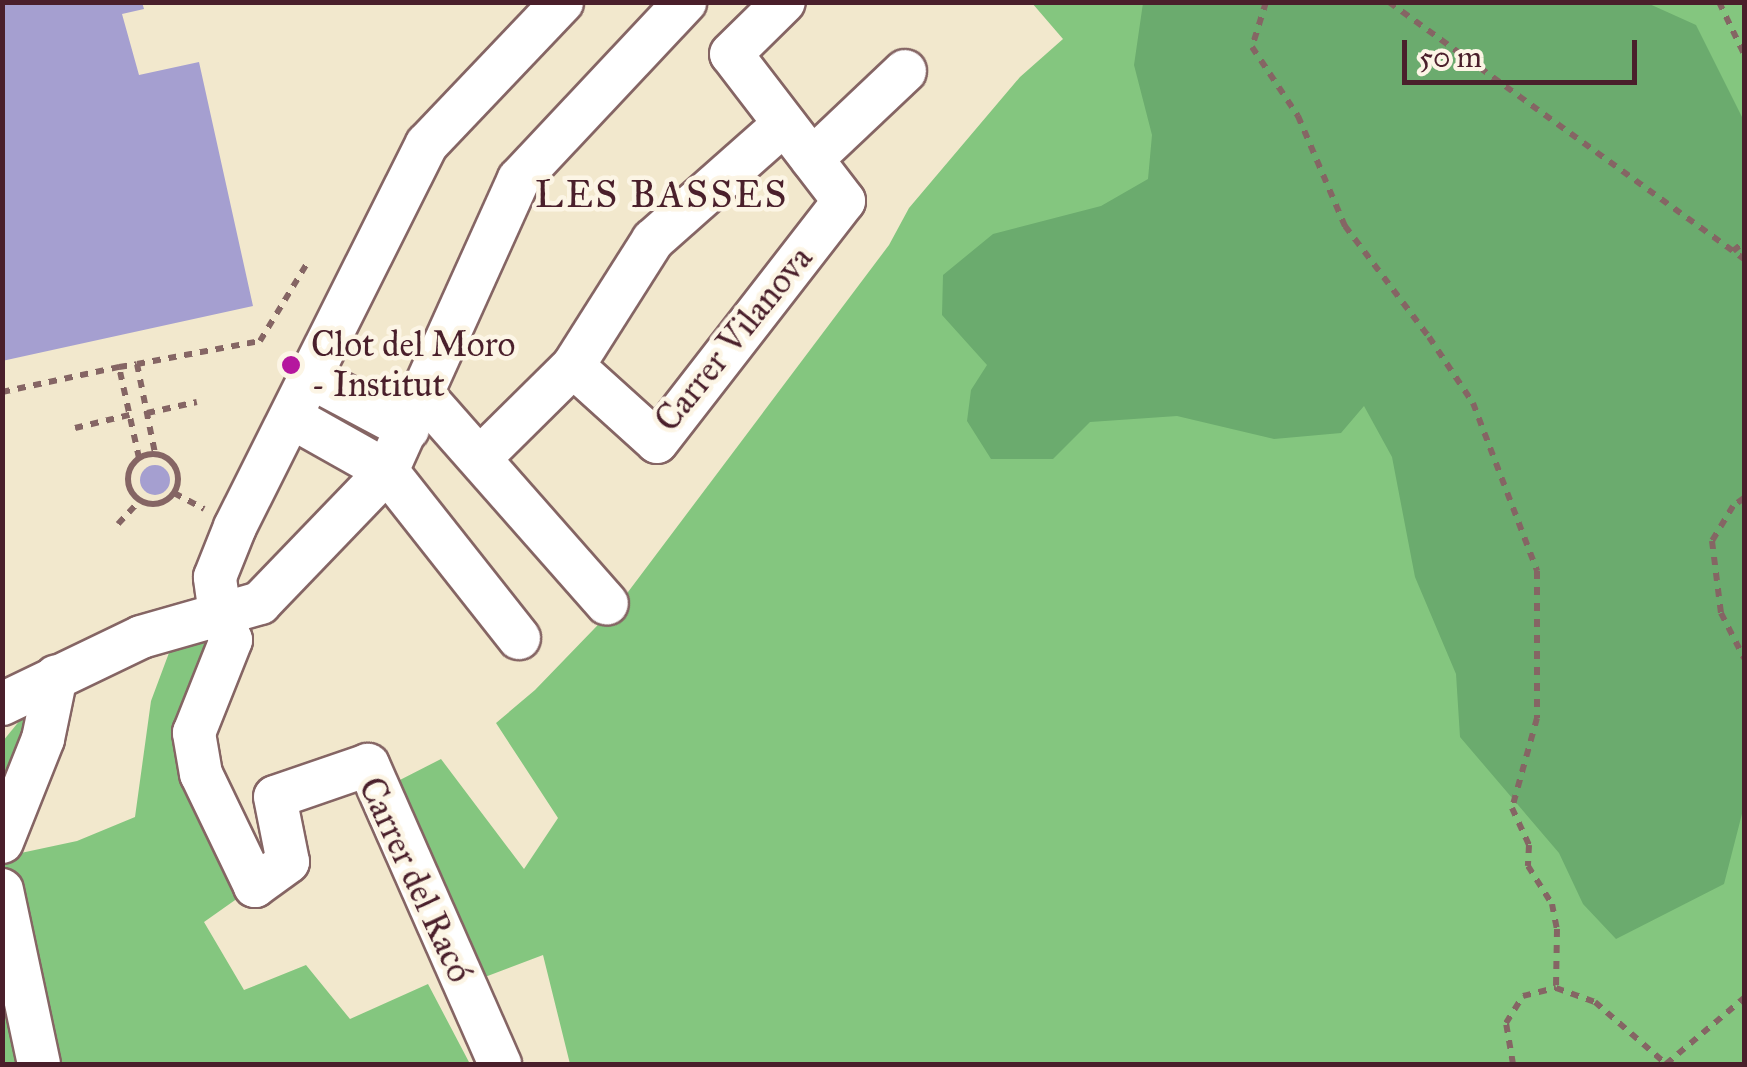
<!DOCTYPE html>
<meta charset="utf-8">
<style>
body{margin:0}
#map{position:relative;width:1747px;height:1067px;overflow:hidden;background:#f2e8cd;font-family:"IM FELL Great Primer",serif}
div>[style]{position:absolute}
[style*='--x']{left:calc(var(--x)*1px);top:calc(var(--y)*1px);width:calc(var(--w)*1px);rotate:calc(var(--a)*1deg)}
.green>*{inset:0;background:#84c67f}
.forest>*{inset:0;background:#6bab6e}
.building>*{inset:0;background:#a59fd0}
.round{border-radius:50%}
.path>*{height:6px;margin-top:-3px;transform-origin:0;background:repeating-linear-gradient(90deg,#856564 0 8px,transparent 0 16px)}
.path>.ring{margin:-3px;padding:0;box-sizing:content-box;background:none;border:6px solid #856564;border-radius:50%}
.roads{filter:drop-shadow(2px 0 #856564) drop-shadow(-2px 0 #856564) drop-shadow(0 2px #856564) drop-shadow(0 -2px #856564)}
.minor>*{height:42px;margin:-21px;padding:0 21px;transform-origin:21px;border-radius:21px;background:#fff}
.dots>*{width:28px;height:28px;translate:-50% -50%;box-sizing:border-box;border:5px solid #fcf5e5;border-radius:50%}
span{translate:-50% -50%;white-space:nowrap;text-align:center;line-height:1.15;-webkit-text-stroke:9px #fcf5e5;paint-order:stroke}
.street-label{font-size:35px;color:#4a1f2b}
.poi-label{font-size:35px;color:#4a1f2b}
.left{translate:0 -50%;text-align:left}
.neighbourhood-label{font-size:38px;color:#4a1f2b;letter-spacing:2.5px}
.frame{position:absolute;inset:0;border:5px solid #4a1f2b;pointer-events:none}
.scale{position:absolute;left:1402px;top:40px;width:235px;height:45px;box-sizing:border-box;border:5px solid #4a1f2b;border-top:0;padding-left:12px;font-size:30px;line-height:35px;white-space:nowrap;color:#4a1f2b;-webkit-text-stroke:8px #fcf5e5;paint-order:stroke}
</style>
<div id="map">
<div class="green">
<div style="clip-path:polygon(1032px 3px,1744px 3px,1744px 1064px,570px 1064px,543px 955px,477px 980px,394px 783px,441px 759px,524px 869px,558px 818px,496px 723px,535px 690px,622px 600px,889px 245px,909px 208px,1020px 77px,1063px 39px)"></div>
<div style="clip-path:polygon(220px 614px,194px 733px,255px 886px,204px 922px,244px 990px,306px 965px,350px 1019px,428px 984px,470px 1064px,3px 1064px,2px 857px,77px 841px,135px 817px,151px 701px,179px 626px)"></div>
<div style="clip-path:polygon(56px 676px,3px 842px,3px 741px)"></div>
</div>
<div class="forest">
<div style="clip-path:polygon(1645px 2px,1696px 25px,1744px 121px,1744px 806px,1724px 884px,1616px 939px,1583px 904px,1559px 853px,1460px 737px,1456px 674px,1415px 577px,1392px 457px,1364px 406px,1341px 433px,1274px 439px,1177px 416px,1090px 422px,1053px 459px,991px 459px,967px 421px,971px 390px,987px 365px,942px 315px,943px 275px,993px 234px,1101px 206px,1148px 179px,1152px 135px,1134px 65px,1143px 3px)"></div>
</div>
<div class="building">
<div style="clip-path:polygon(2px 2px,142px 2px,144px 9px,122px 14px,139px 75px,199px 62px,253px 306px,2px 361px)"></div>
<div class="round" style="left:140px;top:465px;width:30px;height:30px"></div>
</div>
<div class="path">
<div style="--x:1266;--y:2;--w:47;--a:107.3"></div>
<div style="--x:1252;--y:47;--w:83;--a:56.3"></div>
<div style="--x:1298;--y:116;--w:120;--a:66.9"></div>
<div style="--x:1345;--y:226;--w:139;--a:52.9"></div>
<div style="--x:1429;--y:337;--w:79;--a:56.3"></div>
<div style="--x:1473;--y:403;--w:180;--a:69.1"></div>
<div style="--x:1537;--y:571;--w:147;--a:90"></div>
<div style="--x:1537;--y:718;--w:93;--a:105.5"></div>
<div style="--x:1512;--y:808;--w:41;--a:65.3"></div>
<div style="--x:1529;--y:845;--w:21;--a:93"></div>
<div style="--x:1528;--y:866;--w:45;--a:57.7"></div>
<div style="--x:1552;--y:904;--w:25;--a:79"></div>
<div style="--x:1557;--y:929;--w:59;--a:91"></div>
<div style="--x:1389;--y:2;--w:438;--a:35.9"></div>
<div style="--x:1719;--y:2;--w:58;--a:64.3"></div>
<div style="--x:1733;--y:251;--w:14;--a:-39"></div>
<div style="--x:137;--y:364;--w:125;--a:-10.6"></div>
<div style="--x:260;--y:341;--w:95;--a:-58.8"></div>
<div style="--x:2;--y:392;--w:120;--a:-12.1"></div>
<div style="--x:147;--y:413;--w:51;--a:-12.4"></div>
<div style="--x:75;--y:428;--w:56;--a:-13.5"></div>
<div class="ring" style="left:128px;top:454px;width:44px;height:44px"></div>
<div style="--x:139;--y:458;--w:93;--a:-102.4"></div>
<div style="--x:119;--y:367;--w:18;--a:-9"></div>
<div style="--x:137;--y:364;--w:91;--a:78.6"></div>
<div style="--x:174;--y:493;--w:34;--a:28"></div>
<div style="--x:1744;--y:498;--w:14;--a:144"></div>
<div style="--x:1733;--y:506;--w:41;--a:121"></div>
<div style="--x:1712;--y:541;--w:73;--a:82.9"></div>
<div style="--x:1721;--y:613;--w:51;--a:62.9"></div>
<div style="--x:118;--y:524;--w:33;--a:-47"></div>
<div style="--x:1513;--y:1064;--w:42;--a:-99.7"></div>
<div style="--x:1506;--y:1023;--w:32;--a:-58"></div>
<div style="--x:1523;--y:996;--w:34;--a:-14"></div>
<div style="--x:1556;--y:988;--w:41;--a:19.7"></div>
<div style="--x:1595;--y:1002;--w:94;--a:41.1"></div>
<div style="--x:1666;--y:1064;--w:102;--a:-40.2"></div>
</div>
<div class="roads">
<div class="minor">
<div style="--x:812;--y:159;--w:128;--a:-43.4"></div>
<div style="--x:573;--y:366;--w:113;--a:42.1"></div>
<div style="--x:657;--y:442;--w:305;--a:-52.2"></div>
<div style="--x:844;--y:201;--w:185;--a:-127.5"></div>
<div style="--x:731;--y:54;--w:74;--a:-44.5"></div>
<div style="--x:310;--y:377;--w:111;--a:28"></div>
<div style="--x:423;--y:395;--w:278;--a:48.6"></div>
<div style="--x:291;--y:417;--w:110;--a:29.4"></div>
<div style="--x:387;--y:471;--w:213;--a:51.7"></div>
<div style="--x:480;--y:458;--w:131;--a:-44.7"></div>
<div style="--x:573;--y:366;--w:149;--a:-57.6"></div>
<div style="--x:653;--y:240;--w:175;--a:-41.5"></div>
<div style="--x:2;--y:704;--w:154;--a:-25.7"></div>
<div style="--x:141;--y:637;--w:124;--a:-15.9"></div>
<div style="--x:260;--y:603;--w:183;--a:-46.1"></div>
<div style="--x:387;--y:471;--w:320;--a:-65.7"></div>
<div style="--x:519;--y:179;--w:243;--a:-46.8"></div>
<div style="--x:2;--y:842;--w:111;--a:-68.3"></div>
<div style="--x:43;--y:739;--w:64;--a:-78.3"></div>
<div style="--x:2;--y:890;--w:178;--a:78"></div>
<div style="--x:500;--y:1064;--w:327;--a:-113.8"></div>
<div style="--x:368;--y:765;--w:98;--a:161"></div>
<div style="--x:275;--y:797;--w:66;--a:78.7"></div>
<div style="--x:288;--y:862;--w:41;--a:144"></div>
<div style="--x:255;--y:886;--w:124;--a:-115.7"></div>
<div style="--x:201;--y:774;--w:42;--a:-99.7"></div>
<div style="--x:194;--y:733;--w:100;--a:-68.3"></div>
<div style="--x:231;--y:640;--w:28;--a:-113"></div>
<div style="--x:220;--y:614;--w:37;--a:-98"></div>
<div style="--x:215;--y:577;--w:54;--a:-68.2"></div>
<div style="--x:235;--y:527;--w:428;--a:-63.4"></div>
<div style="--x:427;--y:144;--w:196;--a:-46.4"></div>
</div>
</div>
<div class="dots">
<div style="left:291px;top:365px;background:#b5179e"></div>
</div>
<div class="street-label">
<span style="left:734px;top:339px;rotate:-51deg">Carrer Vilanova</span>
<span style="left:415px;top:880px;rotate:65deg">Carrer del Racó</span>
</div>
<div class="poi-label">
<span class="left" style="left:311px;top:365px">Clot del Moro<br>- Institut</span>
</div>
<div class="neighbourhood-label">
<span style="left:662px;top:195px">LES BASSES</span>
</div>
<div class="frame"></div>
<div class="scale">50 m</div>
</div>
